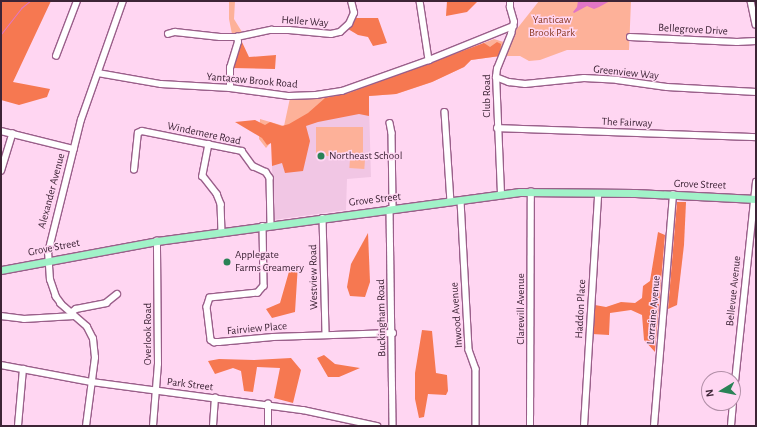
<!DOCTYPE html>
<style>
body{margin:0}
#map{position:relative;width:757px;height:427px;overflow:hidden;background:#ffd6f2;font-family:"Alegreya Sans",sans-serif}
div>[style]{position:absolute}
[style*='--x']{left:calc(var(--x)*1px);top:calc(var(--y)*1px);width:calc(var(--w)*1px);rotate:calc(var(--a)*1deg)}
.built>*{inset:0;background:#f1c6e4}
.green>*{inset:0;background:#fdb199;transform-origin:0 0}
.forest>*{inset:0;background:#f67851}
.water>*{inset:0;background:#e176c6}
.stream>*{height:1px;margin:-0.5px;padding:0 0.5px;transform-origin:0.5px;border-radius:0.5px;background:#e176c6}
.roads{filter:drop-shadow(1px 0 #9a5f8a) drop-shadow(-1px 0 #9a5f8a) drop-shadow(0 1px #9a5f8a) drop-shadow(0 -1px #9a5f8a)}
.minor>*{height:5.5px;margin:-2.75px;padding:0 2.75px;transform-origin:2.75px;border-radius:2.75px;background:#fff}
.major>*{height:7px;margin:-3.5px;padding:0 3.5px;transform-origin:3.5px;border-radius:3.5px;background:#a1f2c8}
.dots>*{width:11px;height:11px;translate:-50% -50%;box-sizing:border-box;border:2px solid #ffd6f2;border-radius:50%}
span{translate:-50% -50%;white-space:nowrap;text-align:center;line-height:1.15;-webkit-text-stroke:3px #ffd6f2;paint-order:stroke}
.park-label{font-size:11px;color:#8b3a21}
.street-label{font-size:11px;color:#3d2436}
.poi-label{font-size:11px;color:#3d2436}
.left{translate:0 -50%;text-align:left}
.frame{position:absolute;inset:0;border:2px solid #3d2436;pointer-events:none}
.north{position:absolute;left:701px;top:371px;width:40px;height:40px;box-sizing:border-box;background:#ffd6f2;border:1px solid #b18fa7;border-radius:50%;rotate:260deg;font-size:11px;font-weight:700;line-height:16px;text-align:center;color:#3d2436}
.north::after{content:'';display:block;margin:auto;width:14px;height:18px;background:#2a8256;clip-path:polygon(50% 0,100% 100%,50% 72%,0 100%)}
</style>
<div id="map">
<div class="built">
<div style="clip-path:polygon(369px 105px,371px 177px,347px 179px,346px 210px,273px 220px,272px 166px,302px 122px)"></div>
</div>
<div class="green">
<div style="clip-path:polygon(229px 1px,235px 1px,234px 19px,242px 32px,232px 34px,229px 19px)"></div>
<div style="clip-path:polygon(539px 1px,631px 1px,629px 50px,567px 50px,540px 60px,529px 61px,520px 56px,500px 56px,471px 60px,464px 67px,432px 82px,396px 94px,369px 96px,302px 122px,272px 141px,266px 148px,259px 139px,260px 119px,284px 126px,290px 98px,333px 97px,429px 64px,494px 39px,510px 44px,516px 30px)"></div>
<div style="left:316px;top:127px;width:47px;height:29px"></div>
<div style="left:350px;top:159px;width:15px;height:9px;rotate:4deg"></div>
</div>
<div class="forest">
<div style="clip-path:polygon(1px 1px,51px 1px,13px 82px,50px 89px,47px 97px,19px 105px,1px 100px)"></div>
<div style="clip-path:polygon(447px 1px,478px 1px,467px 12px,446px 16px)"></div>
<div style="clip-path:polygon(356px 18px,378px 18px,387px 43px,373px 46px,368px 37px,358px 35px,348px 29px)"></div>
<div style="clip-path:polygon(241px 40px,249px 57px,276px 55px,275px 69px,232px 68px,235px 55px)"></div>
<div style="clip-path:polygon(497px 42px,501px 44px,500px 56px,471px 60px,464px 67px,432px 82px,396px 94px,369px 96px,369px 116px,359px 114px,318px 122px,306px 126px,310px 141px,303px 171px,285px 173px,282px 163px,272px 166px,271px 143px,267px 145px,262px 138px,235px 122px,255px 120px,265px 125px,270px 122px,282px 126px,289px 124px,308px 113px,325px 98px,349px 93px,484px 43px,490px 47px)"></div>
<div style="clip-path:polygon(677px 202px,686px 202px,684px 245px,677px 305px,668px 309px)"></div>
<div style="clip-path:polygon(658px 232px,665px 235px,655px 352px,644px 340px,642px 315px,631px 310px,610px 313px,609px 335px,592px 334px,595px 305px,606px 307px,621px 302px,635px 303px,642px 298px,643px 286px,650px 281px)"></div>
<div style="clip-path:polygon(368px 233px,370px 282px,365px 297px,350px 296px,347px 287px,351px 264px)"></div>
<div style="clip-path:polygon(298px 264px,295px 312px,272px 318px,266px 309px,280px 303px,290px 268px)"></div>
<div style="clip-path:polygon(422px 330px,432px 331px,436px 373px,447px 375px,448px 391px,446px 395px,428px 394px,424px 417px,419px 418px,415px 399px,415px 373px)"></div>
<div style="clip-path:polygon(324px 355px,335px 364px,360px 368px,339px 377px,328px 377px,317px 358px)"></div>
<div style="clip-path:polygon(291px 358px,301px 370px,293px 403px,274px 398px,280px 368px,257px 367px,253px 392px,244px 391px,241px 371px,233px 368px,215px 374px,208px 361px,219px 359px,254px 360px)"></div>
</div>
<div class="water">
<div style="clip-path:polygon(578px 1px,610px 1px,599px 7px,594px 9px,587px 6px,574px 13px,573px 12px,577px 7px)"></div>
</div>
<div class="stream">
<div style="--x:1;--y:34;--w:33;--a:-52"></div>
<div style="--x:21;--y:8;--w:11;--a:-38"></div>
</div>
<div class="roads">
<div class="minor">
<div style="--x:420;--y:1;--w:60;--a:81.3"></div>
<div style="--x:751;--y:1;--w:24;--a:78"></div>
<div style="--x:168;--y:34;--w:7;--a:-16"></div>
<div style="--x:175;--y:32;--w:45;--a:6.3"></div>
<div style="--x:220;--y:37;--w:17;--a:0"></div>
<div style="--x:237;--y:37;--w:35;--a:-12"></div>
<div style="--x:271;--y:30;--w:18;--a:0"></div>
<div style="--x:289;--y:30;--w:42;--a:5.4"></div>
<div style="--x:331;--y:34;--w:9;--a:-13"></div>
<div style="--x:340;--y:32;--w:12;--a:-42"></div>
<div style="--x:349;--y:24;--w:12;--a:-66"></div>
<div style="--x:354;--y:13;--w:12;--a:-104"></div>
<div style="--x:630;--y:37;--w:107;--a:2.7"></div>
<div style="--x:737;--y:42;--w:19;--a:-3"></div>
<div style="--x:56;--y:56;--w:59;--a:-69.1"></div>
<div style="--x:98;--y:73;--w:64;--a:9.9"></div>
<div style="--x:161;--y:84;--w:69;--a:3.3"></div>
<div style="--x:230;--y:88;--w:60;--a:7.7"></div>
<div style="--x:289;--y:96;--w:27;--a:-2"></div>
<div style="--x:316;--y:95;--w:26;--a:-9"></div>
<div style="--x:342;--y:91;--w:92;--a:-19.6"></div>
<div style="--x:429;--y:60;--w:91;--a:-22"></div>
<div style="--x:496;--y:77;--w:14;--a:21"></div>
<div style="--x:509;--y:82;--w:16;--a:7"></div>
<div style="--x:525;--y:84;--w:59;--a:-5.8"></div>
<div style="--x:584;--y:78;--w:33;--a:3"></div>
<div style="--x:617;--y:80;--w:50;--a:8"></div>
<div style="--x:667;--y:87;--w:89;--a:3.2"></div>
<div style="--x:230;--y:88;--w:20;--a:-90"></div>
<div style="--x:230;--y:68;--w:27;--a:-73"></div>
<div style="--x:238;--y:42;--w:5;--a:-101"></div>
<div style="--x:445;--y:112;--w:90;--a:86.2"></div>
<div style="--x:390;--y:123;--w:10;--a:79"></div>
<div style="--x:392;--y:133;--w:76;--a:89.2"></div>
<div style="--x:497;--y:128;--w:259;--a:2"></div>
<div style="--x:1;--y:131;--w:75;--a:13.9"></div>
<div style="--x:209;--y:144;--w:33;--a:101"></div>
<div style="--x:203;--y:176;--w:23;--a:52"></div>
<div style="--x:217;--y:194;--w:11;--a:68"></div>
<div style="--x:221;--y:204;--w:28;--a:88"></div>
<div style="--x:134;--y:170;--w:37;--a:-84"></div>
<div style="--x:138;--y:133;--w:4;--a:-27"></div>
<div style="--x:142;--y:131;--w:102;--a:11.3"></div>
<div style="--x:242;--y:151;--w:19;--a:54"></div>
<div style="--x:253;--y:166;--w:14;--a:25"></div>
<div style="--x:266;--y:172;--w:7;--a:56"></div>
<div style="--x:270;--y:178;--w:47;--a:88.8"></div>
<div style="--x:1;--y:171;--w:39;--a:-73"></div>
<div style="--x:501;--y:194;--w:117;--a:-92.4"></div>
<div style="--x:496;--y:77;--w:8;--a:-83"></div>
<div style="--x:497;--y:69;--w:38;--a:-68"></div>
<div style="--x:511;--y:34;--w:12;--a:-76"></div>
<div style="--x:514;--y:22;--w:15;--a:-106"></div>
<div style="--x:510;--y:8;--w:7;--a:-90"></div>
<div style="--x:461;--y:201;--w:149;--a:86.9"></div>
<div style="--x:469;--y:350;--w:20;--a:70"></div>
<div style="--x:476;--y:369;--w:57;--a:90"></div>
<div style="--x:390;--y:209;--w:217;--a:89.2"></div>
<div style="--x:323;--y:218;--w:117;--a:88.5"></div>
<div style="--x:263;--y:226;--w:60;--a:89"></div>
<div style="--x:264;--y:286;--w:9;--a:131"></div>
<div style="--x:258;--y:293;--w:48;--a:174.1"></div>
<div style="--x:210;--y:298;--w:9;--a:108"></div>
<div style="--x:207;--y:307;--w:33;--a:83"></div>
<div style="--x:211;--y:340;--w:4;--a:34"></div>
<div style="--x:214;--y:342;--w:5;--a:0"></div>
<div style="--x:219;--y:342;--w:54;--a:-5.3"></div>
<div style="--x:273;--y:337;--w:120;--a:-1.9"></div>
<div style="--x:71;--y:313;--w:6;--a:-39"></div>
<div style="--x:76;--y:309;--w:31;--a:-11"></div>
<div style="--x:106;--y:303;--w:14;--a:-39"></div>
<div style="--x:1;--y:316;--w:23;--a:7"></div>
<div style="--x:24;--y:319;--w:50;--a:-3.4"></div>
<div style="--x:1;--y:365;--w:93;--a:10.6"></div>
<div style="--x:92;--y:382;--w:213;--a:7.6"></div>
<div style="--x:303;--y:410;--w:76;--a:12.2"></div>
<div style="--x:733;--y:401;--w:220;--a:-84"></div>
<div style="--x:18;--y:426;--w:57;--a:-85"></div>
<div style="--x:86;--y:426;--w:69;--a:-82.5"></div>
<div style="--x:95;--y:358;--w:19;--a:-96"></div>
<div style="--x:93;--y:339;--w:13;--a:-117"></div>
<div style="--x:87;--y:327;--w:35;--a:-139"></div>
<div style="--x:61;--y:304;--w:9;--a:-126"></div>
<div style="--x:56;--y:297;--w:18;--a:-109"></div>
<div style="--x:50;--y:280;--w:27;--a:-94"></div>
<div style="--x:48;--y:253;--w:137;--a:-76.1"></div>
<div style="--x:81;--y:120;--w:126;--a:-70.6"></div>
<div style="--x:153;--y:426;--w:62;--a:-85.4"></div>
<div style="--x:158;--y:364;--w:123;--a:-90.5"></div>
<div style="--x:213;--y:426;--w:28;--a:-86"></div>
<div style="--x:268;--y:426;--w:22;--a:-90"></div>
<div style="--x:530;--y:426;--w:234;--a:-89.8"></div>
<div style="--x:584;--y:426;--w:232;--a:-86.5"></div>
<div style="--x:654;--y:426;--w:232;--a:-85.3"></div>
<div style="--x:731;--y:426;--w:23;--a:-85"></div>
</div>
<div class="major">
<div style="--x:1;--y:270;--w:159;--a:-10.5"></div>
<div style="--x:157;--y:241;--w:366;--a:-7.7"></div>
<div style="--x:520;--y:192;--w:115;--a:0.5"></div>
<div style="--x:635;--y:193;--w:121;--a:2.8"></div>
</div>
</div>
<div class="dots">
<div style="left:321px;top:156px;background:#2a8256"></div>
<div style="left:227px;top:262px;background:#2a8256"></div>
</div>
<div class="park-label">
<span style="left:552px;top:27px">Yanticaw<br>Brook Park</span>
</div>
<div class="street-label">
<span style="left:305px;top:22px;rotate:4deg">Heller Way</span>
<span style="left:693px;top:30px;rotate:3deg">Bellegrove Drive</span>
<span style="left:626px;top:73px;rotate:6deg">Greenview Way</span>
<span style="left:252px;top:81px;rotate:5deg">Yantacaw Brook Road</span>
<span style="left:487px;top:96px;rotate:-90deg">Club Road</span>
<span style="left:627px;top:123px;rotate:2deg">The Fairway</span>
<span style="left:204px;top:134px;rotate:12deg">Windemere Road</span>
<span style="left:700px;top:185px;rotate:2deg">Grove Street</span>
<span style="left:52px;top:191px;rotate:-75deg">Alexander Avenue</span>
<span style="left:375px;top:200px;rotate:-7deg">Grove Street</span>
<span style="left:54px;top:248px;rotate:-11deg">Grove Street</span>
<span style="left:314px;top:277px;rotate:-91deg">Westview Road</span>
<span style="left:734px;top:291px;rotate:-84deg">Bellevue Avenue</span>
<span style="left:521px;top:309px;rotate:-90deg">Clarewill Avenue</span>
<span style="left:581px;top:309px;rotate:-87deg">Haddon Place</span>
<span style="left:654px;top:310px;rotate:-85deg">Lorraine Avenue</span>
<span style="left:457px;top:315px;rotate:-94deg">Inwood Avenue</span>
<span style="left:382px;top:318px;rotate:-91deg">Buckingham Road</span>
<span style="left:257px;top:329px;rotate:-5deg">Fairview Place</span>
<span style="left:148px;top:334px;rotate:-90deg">Overlook Road</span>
<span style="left:190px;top:385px;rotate:7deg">Park Street</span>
</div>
<div class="poi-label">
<span class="left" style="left:329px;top:156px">Northeast School</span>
<span class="left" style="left:235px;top:262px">Applegate<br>Farms Creamery</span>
</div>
<div class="frame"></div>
<div class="north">N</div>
</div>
